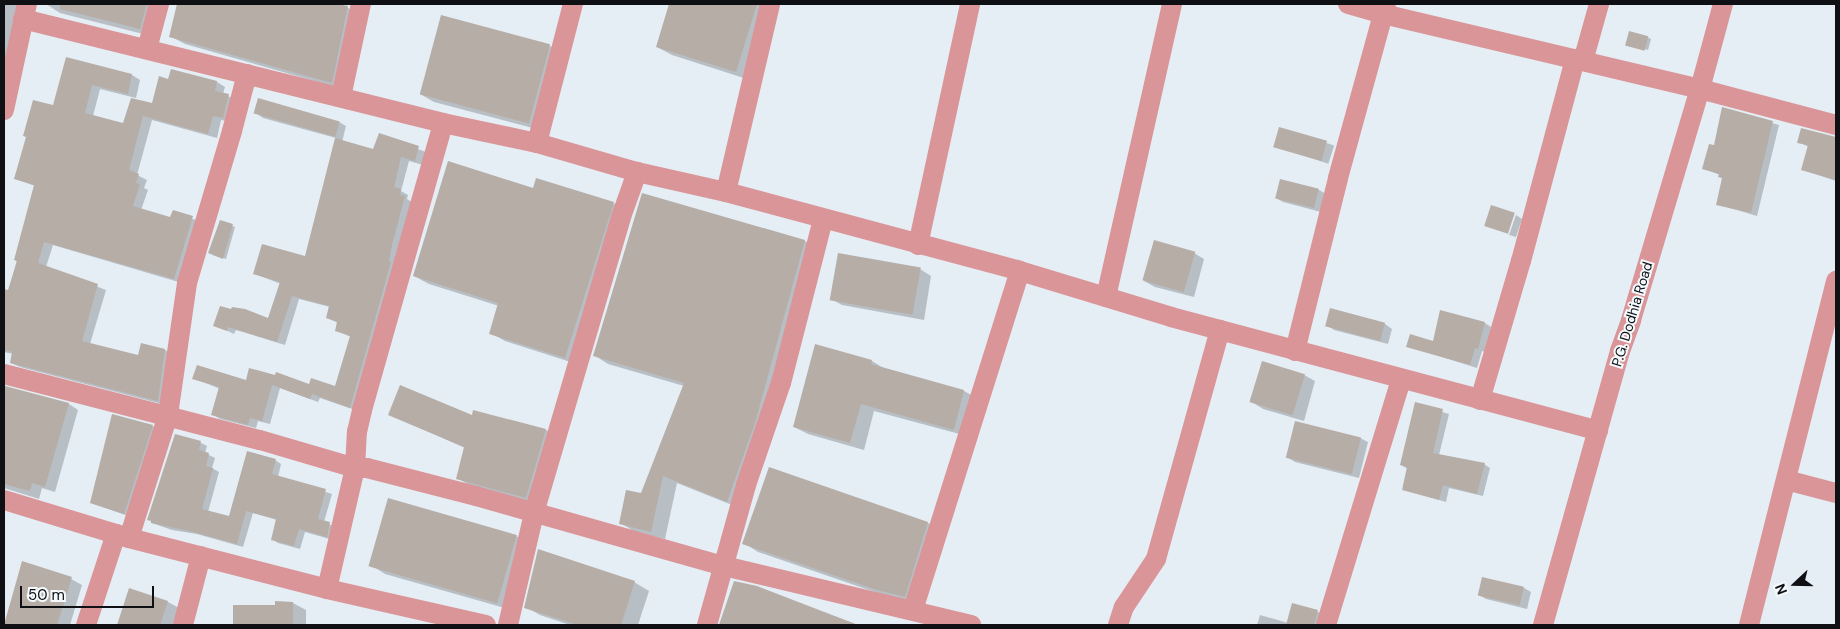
<!DOCTYPE html>
<style>
body{margin:0}
#map{position:relative;width:1840px;height:629px;overflow:hidden;background:#e5eef5;font-family:"DM Sans",sans-serif}
div>[style]{position:absolute}
[style*='--x']{left:calc(var(--x)*1px);top:calc(var(--y)*1px);width:calc(var(--w)*1px);rotate:calc(var(--a)*1deg)}
.shadow>*{inset:0;background:#0003;transform-origin:0 0}
.building>*{inset:0;background:#b6ada7;transform-origin:0 0}
.minor>*{height:20px;margin:-10px;padding:0 10px;transform-origin:10px;border-radius:10px;background:#da9598}
span{translate:-50% -50%;white-space:nowrap;text-align:center;line-height:1.15;-webkit-text-stroke:4px #f5faff;paint-order:stroke}
.street-label{font-size:14px;color:#0e1013}
.frame{position:absolute;inset:0;border:5px solid #0e1013;pointer-events:none}
.north{position:absolute;left:1770px;top:559px;width:50px;height:50px;-webkit-text-stroke:4px #f5faff;paint-order:stroke;rotate:249deg;font-size:14px;font-weight:700;line-height:20px;text-align:center;color:#0e1013}
.north::after{content:'';display:block;margin:auto;width:18px;height:22px;background:#0e1013;clip-path:polygon(50% 0,100% 100%,50% 72%,0 100%)}
.scale{position:absolute;left:20px;top:586px;width:134px;height:22px;box-sizing:border-box;border:2px solid #0e1013;border-top:0;padding-left:6px;font-size:15px;line-height:18px;white-space:nowrap;color:#0e1013;-webkit-text-stroke:4px #f5faff;paint-order:stroke}
</style>
<div id="map">
<div class="shadow">
<div style="clip-path:polygon(4px 4px,28px 4px,4px 65px)"></div>
<div style="clip-path:polygon(46px 4px,166px 4px,155px 37px,60px 13px)"></div>
<div style="clip-path:polygon(179px 4px,332px 4px,348px 8px,362px 16px,346px 90px,185px 44px,170px 36px)"></div>
<div style="clip-path:polygon(671px 4px,774px 4px,750px 80px,672px 55px,657px 47px)"></div>
<div style="clip-path:polygon(1647px 37px,1651px 39px,1648px 50px,1629px 45px)"></div>
<div style="clip-path:polygon(550px 46px,564px 54px,544px 131px,434px 102px,420px 94px)"></div>
<div style="clip-path:polygon(67px 58px,132px 75px,140px 80px,136px 98px,100px 89px,93px 116px,124px 125px,153px 105px,169px 81px,217px 82px,225px 87px,223px 94px,237px 100px,231px 122px,221px 120px,217px 138px,152px 120px,137px 175px,147px 180px,144px 188px,148px 190px,141px 210px,171px 219px,174px 212px,201px 222px,182px 283px,53px 245px,46px 267px,106px 290px,90px 344px,139px 357px,142px 344px,165px 350px,173px 355px,166px 405px,20px 367px,11px 363px,13px 354px,4px 352px,4px 296px,5px 291px,9px 292px,35px 186px,16px 179px,54px 107px)"></div>
<div style="clip-path:polygon(1723px 109px,1779px 125px,1757px 216px,1717px 204px,1723px 179px,1720px 175px,1703px 168px,1715px 146px)"></div>
<div style="clip-path:polygon(256px 113px,339px 122px,346px 126px,342px 142px,374px 151px,379px 135px,426px 152px,423px 165px,409px 161px,401px 191px,408px 195px,407px 199px,412px 202px,358px 411px,320px 398px,318px 402px,280px 388px,270px 424px,258px 421px,256px 428px,220px 419px,212px 414px,220px 389px,194px 378px,336px 388px,351px 337px,336px 330px,338px 323px,327px 317px,330px 307px,299px 299px,285px 345px,236px 330px,234px 334px,215px 325px,269px 320px,281px 284px,255px 274px,306px 258px,336px 138px,263px 118px)"></div>
<div style="left:1280px;top:128px;width:57px;height:19px;rotate:18deg"></div>
<div style="clip-path:polygon(1836px 138px,1836px 181px,1803px 170px,1809px 147px,1798px 142px)"></div>
<div style="clip-path:polygon(534px 190px,613px 203px,628px 212px,580px 365px,505px 341px,491px 333px,499px 306px,429px 284px,414px 276px)"></div>
<div style="clip-path:polygon(1319px 190px,1326px 194px,1321px 212px,1283px 202px,1276px 198px)"></div>
<div style="clip-path:polygon(643px 194px,805px 241px,819px 250px,742px 509px,677px 483px,665px 539px,635px 532px,621px 523px,641px 495px,684px 386px,608px 364px,594px 355px)"></div>
<div style="clip-path:polygon(1516px 215px,1522px 219px,1516px 237px,1509px 235px)"></div>
<div style="clip-path:polygon(232px 226px,235px 227px,226px 259px,213px 255px)"></div>
<div style="clip-path:polygon(1194px 253px,1204px 259px,1194px 297px,1155px 287px,1144px 281px)"></div>
<div style="clip-path:polygon(920px 269px,931px 276px,924px 320px,842px 305px,831px 299px)"></div>
<div style="clip-path:polygon(1485px 323px,1491px 327px,1485px 352px,1482px 351px,1477px 368px,1407px 346px,1434px 342px)"></div>
<div style="clip-path:polygon(1385px 324px,1392px 329px,1388px 344px,1334px 330px,1327px 325px)"></div>
<div style="clip-path:polygon(816px 346px,872px 361px,885px 369px,964px 391px,977px 398px,967px 436px,874px 411px,864px 450px,808px 434px,794px 427px)"></div>
<div style="clip-path:polygon(1304px 375px,1315px 381px,1304px 421px,1263px 409px,1252px 402px)"></div>
<div style="clip-path:polygon(4px 386px,69px 404px,78px 410px,55px 492px,42px 488px,39px 499px,4px 488px)"></div>
<div style="clip-path:polygon(1416px 404px,1449px 414px,1439px 455px,1484px 464px,1490px 468px,1483px 496px,1449px 488px,1446px 502px,1403px 489px,1408px 469px,1401px 465px)"></div>
<div style="clip-path:polygon(474px 412px,546px 430px,559px 438px,540px 505px,471px 486px,457px 478px,465px 448px,389px 414px,472px 416px)"></div>
<div style="clip-path:polygon(113px 416px,152px 426px,159px 430px,131px 517px,91px 503px)"></div>
<div style="clip-path:polygon(176px 436px,201px 443px,207px 446px,205px 453px,215px 458px,212px 468px,219px 472px,208px 512px,230px 518px,275px 460px,281px 464px,278px 477px,332px 494px,324px 522px,336px 527px,333px 540px,305px 532px,300px 549px,278px 543px,272px 539px,277px 520px,253px 513px,243px 547px,197px 534px,172px 530px,152px 523px)"></div>
<div style="clip-path:polygon(1360px 438px,1368px 442px,1359px 478px,1295px 462px,1287px 457px)"></div>
<div style="clip-path:polygon(769px 468px,928px 523px,942px 532px,919px 604px,892px 598px,758px 552px,744px 543px)"></div>
<div style="clip-path:polygon(516px 536px,531px 544px,515px 611px,385px 574px,371px 565px)"></div>
<div style="clip-path:polygon(23px 563px,71px 579px,82px 585px,70px 625px,4px 625px)"></div>
<div style="clip-path:polygon(1483px 579px,1524px 588px,1531px 592px,1527px 609px,1486px 599px,1479px 595px)"></div>
<div style="clip-path:polygon(634px 582px,649px 591px,638px 625px,570px 625px,540px 615px,526px 607px)"></div>
<div style="clip-path:polygon(735px 582px,756px 587px,858px 625px,719px 625px)"></div>
<div style="clip-path:polygon(130px 590px,168px 602px,179px 608px,173px 625px,119px 625px)"></div>
<div style="clip-path:polygon(293px 603px,306px 610px,306px 625px,234px 625px,234px 606px,276px 607px)"></div>
<div style="clip-path:polygon(1293px 604px,1324px 614px,1321px 625px,1257px 625px,1260px 615px,1288px 623px)"></div>
</div>
<div class="building">
<div style="clip-path:polygon(60px 4px,147px 4px,140px 29px,60px 9px)"></div>
<div style="clip-path:polygon(177px 4px,337px 4px,348px 6px,332px 83px,169px 37px)"></div>
<div style="clip-path:polygon(669px 4px,757px 4px,736px 72px,656px 47px)"></div>
<div style="left:441px;top:15px;width:113px;height:82px;rotate:15deg"></div>
<div style="left:1629px;top:31px;width:20px;height:15px;rotate:15deg"></div>
<div style="clip-path:polygon(66px 57px,132px 74px,128px 94px,92px 85px,85px 113px,123px 123px,131px 98px,152px 103px,159px 76px,168px 79px,171px 69px,217px 81px,215px 91px,229px 94px,223px 118px,213px 116px,208px 134px,143px 116px,129px 170px,139px 174px,136px 183px,140px 184px,133px 206px,170px 217px,173px 210px,193px 216px,174px 279px,44px 242px,38px 263px,98px 284px,82px 341px,138px 355px,141px 343px,165px 349px,158px 401px,10px 363px,12px 352px,4px 350px,4px 289px,8px 290px,17px 261px,14px 260px,34px 185px,14px 179px,26px 137px,23px 136px,33px 100px,53px 105px)"></div>
<div style="left:258px;top:98px;width:85px;height:16px;rotate:16deg"></div>
<div style="clip-path:polygon(1722px 107px,1773px 121px,1751px 213px,1716px 205px,1722px 178px,1718px 177px,1719px 174px,1702px 169px,1709px 144px,1714px 145px)"></div>
<div style="left:1279px;top:127px;width:50px;height:21px;rotate:16deg"></div>
<div style="clip-path:polygon(1801px 128px,1836px 137px,1836px 180px,1801px 170px,1808px 145px,1797px 143px)"></div>
<div style="clip-path:polygon(379px 133px,419px 146px,415px 161px,401px 157px,394px 187px,401px 189px,400px 195px,405px 196px,392px 245px,389px 261px,391px 262px,350px 408px,312px 394px,310px 399px,272px 385px,262px 421px,250px 418px,248px 425px,211px 415px,219px 387px,192px 379px,197px 365px,246px 380px,249px 368px,275px 375px,276px 372px,309px 384px,311px 378px,335px 386px,350px 336px,335px 331px,337px 322px,326px 318px,329px 306px,292px 296px,277px 342px,228px 327px,227px 331px,213px 326px,220px 306px,231px 309px,232px 307px,245px 309px,268px 318px,280px 282px,253px 274px,262px 244px,305px 256px,335px 138px,373px 149px)"></div>
<div style="clip-path:polygon(448px 161px,533px 188px,536px 178px,614px 202px,565px 358px,489px 334px,498px 303px,413px 276px)"></div>
<div style="left:1280px;top:179px;width:40px;height:20px;rotate:14deg"></div>
<div style="clip-path:polygon(642px 193px,805px 240px,755px 423px,727px 502px,663px 476px,651px 532px,619px 524px,626px 490px,641px 493px,684px 383px,593px 356px)"></div>
<div style="left:1491px;top:205px;width:25px;height:22px;rotate:18deg"></div>
<div style="clip-path:polygon(220px 220px,233px 224px,223px 259px,208px 253px)"></div>
<div style="left:1154px;top:240px;width:43px;height:42px;rotate:16deg"></div>
<div style="left:838px;top:253px;width:84px;height:48px;rotate:10deg"></div>
<div style="left:1330px;top:308px;width:57px;height:19px;rotate:15deg"></div>
<div style="clip-path:polygon(1440px 310px,1485px 322px,1478px 349px,1475px 348px,1470px 365px,1406px 347px,1410px 334px,1433px 341px)"></div>
<div style="clip-path:polygon(815px 344px,872px 360px,871px 364px,964px 390px,954px 430px,861px 404px,850px 443px,793px 427px)"></div>
<div style="left:1262px;top:361px;width:45px;height:43px;rotate:17deg"></div>
<div style="clip-path:polygon(400px 385px,472px 415px,473px 410px,546px 429px,526px 498px,456px 479px,464px 447px,388px 415px)"></div>
<div style="clip-path:polygon(5px 386px,69px 403px,45px 487px,32px 483px,30px 491px,4px 484px)"></div>
<div style="clip-path:polygon(1415px 402px,1443px 409px,1433px 453px,1485px 463px,1477px 494px,1443px 485px,1439px 500px,1402px 490px,1407px 467px,1400px 465px)"></div>
<div style="clip-path:polygon(112px 414px,153px 425px,124px 514px,90px 503px)"></div>
<div style="left:1295px;top:421px;width:68px;height:38px;rotate:14deg"></div>
<div style="clip-path:polygon(175px 434px,201px 441px,199px 450px,209px 453px,206px 466px,213px 468px,202px 509px,229px 516px,247px 451px,276px 459px,272px 474px,326px 489px,318px 519px,330px 522px,327px 537px,299px 529px,294px 546px,271px 540px,276px 519px,246px 511px,237px 544px,189px 531px,151px 523px,151px 521px,147px 520px)"></div>
<div style="clip-path:polygon(769px 467px,928px 522px,905px 597px,877px 590px,742px 544px)"></div>
<div style="left:388px;top:498px;width:134px;height:71px;rotate:16deg"></div>
<div style="clip-path:polygon(538px 549px,635px 581px,621px 625px,578px 625px,524px 608px)"></div>
<div style="clip-path:polygon(22px 561px,72px 577px,57px 625px,4px 625px)"></div>
<div style="left:1482px;top:577px;width:43px;height:19px;rotate:13deg"></div>
<div style="clip-path:polygon(734px 581px,757px 586px,858px 625px,719px 625px)"></div>
<div style="clip-path:polygon(129px 588px,168px 601px,160px 625px,117px 625px)"></div>
<div style="clip-path:polygon(275px 601px,293px 602px,293px 625px,233px 625px,233px 605px,275px 605px)"></div>
<div style="clip-path:polygon(1292px 603px,1318px 610px,1314px 625px,1286px 625px)"></div>
</div>
<div class="minor">
<div style="--x:1348;--y:4;--w:36;--a:16"></div>
<div style="--x:1383;--y:14;--w:326;--a:13.3"></div>
<div style="--x:1700;--y:89;--w:141;--a:14.8"></div>
<div style="--x:23;--y:19;--w:433;--a:13.9"></div>
<div style="--x:443;--y:123;--w:96;--a:12"></div>
<div style="--x:537;--y:143;--w:104;--a:16.2"></div>
<div style="--x:637;--y:172;--w:91;--a:12.7"></div>
<div style="--x:726;--y:192;--w:304;--a:15"></div>
<div style="--x:1020;--y:271;--w:158;--a:16.9"></div>
<div style="--x:1171;--y:317;--w:442;--a:14.9"></div>
<div style="--x:147;--y:49;--w:47;--a:-75.1"></div>
<div style="--x:1583;--y:61;--w:59;--a:-74.3"></div>
<div style="--x:341;--y:97;--w:95;--a:-77.9"></div>
<div style="--x:4;--y:110;--w:108;--a:-77.8"></div>
<div style="--x:537;--y:143;--w:144;--a:-75.5"></div>
<div style="--x:726;--y:192;--w:193;--a:-76.8"></div>
<div style="--x:918;--y:245;--w:247;--a:-77.8"></div>
<div style="--x:1106;--y:297;--w:300;--a:-77.3"></div>
<div style="--x:1295;--y:351;--w:178;--a:-76"></div>
<div style="--x:1338;--y:178;--w:180;--a:-74.6"></div>
<div style="--x:4;--y:374;--w:264;--a:14.5"></div>
<div style="--x:260;--y:440;--w:99;--a:16.4"></div>
<div style="--x:355;--y:468;--w:12;--a:0"></div>
<div style="--x:367;--y:468;--w:113;--a:14.4"></div>
<div style="--x:476;--y:496;--w:258;--a:15.8"></div>
<div style="--x:724;--y:566;--w:254;--a:13.4"></div>
<div style="--x:1480;--y:400;--w:145;--a:-73.6"></div>
<div style="--x:1521;--y:261;--w:209;--a:-75"></div>
<div style="--x:1786;--y:480;--w:52;--a:14.6"></div>
<div style="--x:4;--y:500;--w:131;--a:16.9"></div>
<div style="--x:129;--y:538;--w:204;--a:14.4"></div>
<div style="--x:327;--y:589;--w:163;--a:12.8"></div>
<div style="--x:129;--y:538;--w:129;--a:-72.4"></div>
<div style="--x:168;--y:415;--w:133;--a:-81.8"></div>
<div style="--x:187;--y:283;--w:159;--a:-73.5"></div>
<div style="--x:232;--y:131;--w:59;--a:-75.3"></div>
<div style="--x:327;--y:589;--w:124;--a:-77"></div>
<div style="--x:355;--y:468;--w:36;--a:-87"></div>
<div style="--x:357;--y:432;--w:23;--a:-77"></div>
<div style="--x:362;--y:410;--w:298;--a:-74.2"></div>
<div style="--x:913;--y:610;--w:355;--a:-72.5"></div>
<div style="--x:86;--y:625;--w:96;--a:-71.8"></div>
<div style="--x:183;--y:625;--w:71;--a:-75.4"></div>
<div style="--x:508;--y:625;--w:115;--a:-76.9"></div>
<div style="--x:534;--y:513;--w:309;--a:-73.6"></div>
<div style="--x:621;--y:217;--w:48;--a:-70.4"></div>
<div style="--x:707;--y:625;--w:145;--a:-74.4"></div>
<div style="--x:746;--y:485;--w:108;--a:-71.1"></div>
<div style="--x:781;--y:383;--w:169;--a:-75.6"></div>
<div style="--x:1118;--y:625;--w:19;--a:-72"></div>
<div style="--x:1124;--y:607;--w:58;--a:-56.3"></div>
<div style="--x:1156;--y:559;--w:238;--a:-74.4"></div>
<div style="--x:1326;--y:625;--w:257;--a:-73"></div>
<div style="--x:1543;--y:625;--w:285;--a:-74.3"></div>
<div style="--x:1620;--y:351;--w:33;--a:-70"></div>
<div style="--x:1631;--y:320;--w:241;--a:-73.4"></div>
<div style="--x:1700;--y:89;--w:88;--a:-74.9"></div>
<div style="--x:1749;--y:625;--w:355;--a:-75.8"></div>
</div>
<div class="street-label">
<span style="left:1632px;top:314px;rotate:-73deg">P.G. Dodhia Road</span>
</div>
<div class="frame"></div>
<div class="north">N</div>
<div class="scale">50 m</div>
</div>
